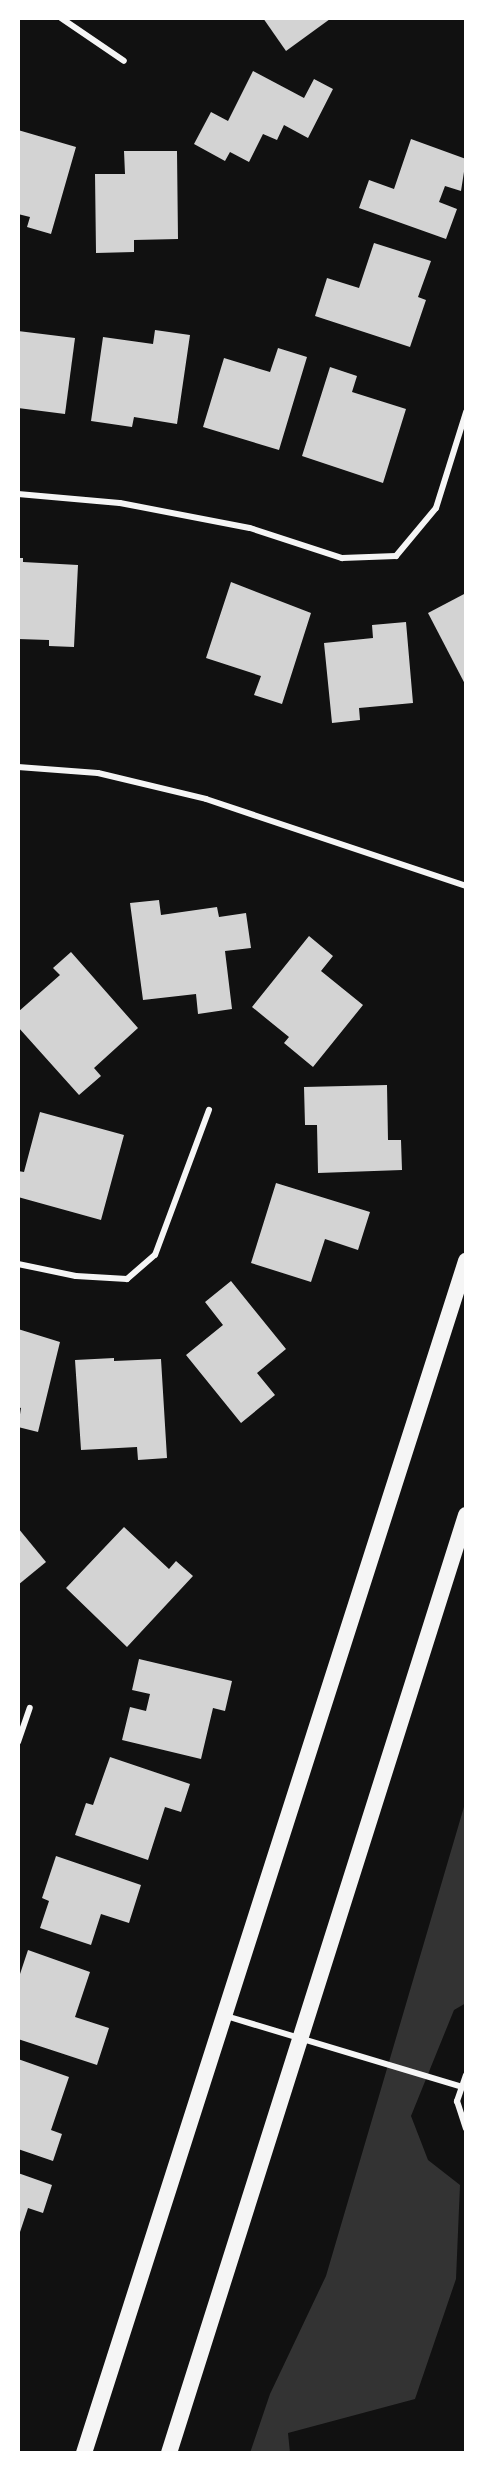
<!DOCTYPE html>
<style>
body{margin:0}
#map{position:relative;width:484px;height:2471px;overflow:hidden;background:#111;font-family:"Noto Serif",serif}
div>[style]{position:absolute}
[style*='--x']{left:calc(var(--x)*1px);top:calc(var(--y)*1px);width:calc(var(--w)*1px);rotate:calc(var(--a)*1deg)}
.water>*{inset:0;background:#333}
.building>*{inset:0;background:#d3d3d3}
.minor>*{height:6px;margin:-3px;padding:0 3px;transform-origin:3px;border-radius:3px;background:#f5f5f5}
.trunk>*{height:16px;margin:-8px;padding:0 8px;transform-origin:8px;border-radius:8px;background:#f5f5f5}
span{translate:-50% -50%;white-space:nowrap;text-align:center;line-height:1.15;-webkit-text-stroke:6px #fff;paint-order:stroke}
.frame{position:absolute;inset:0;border:20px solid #fff;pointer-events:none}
</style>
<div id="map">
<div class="water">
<div style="clip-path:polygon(466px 1800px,466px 2003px,454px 2010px,411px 2116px,428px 2160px,460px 2185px,456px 2279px,415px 2399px,288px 2433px,290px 2453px,250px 2453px,270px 2394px,326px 2276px)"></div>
</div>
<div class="building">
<div style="clip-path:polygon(263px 18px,329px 18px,330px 19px,286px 51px)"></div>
<div style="clip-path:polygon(253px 71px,304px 98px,314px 79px,333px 89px,308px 138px,284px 125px,277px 140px,263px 134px,249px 162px,230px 152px,225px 161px,194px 144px,211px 112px,228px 121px)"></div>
<div style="clip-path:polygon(18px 130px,76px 147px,51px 234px,27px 227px,30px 217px,18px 214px)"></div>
<div style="clip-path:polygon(411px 139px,466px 159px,461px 191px,445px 186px,439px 202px,457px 209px,446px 239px,359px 208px,369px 180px,394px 189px)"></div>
<div style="clip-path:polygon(124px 151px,177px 151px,178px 239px,134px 240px,134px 252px,96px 253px,95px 174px,125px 174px)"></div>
<div style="clip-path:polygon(374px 243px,431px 261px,418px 297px,426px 300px,410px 347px,315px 316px,327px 278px,359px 288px)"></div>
<div style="clip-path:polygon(155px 330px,190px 335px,177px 424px,134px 417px,132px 427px,91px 421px,103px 337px,153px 344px)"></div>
<div style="clip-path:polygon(18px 331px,75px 338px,65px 414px,18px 408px)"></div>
<div style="clip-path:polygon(278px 348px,307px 357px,279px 450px,203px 427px,224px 358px,270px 372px)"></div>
<div style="clip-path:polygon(330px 367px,357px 376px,352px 392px,406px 409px,383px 483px,302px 456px)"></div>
<div style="clip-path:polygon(18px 558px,23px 558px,23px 562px,78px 565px,74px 647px,49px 646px,49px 640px,18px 639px)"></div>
<div style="clip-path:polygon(231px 582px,311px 613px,282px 704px,254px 695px,261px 676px,206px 658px)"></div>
<div style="clip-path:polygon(466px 593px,466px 686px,428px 613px)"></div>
<div style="clip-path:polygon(406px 622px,413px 703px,359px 708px,360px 720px,332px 723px,324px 643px,373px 638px,372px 625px)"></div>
<div style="clip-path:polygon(159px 900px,161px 915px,217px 907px,219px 917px,246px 913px,251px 948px,225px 951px,232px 1009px,198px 1014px,196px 994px,143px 1000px,130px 903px)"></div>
<div style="clip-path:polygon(309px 936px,333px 956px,321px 971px,363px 1005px,313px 1067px,284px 1043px,289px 1037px,252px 1007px)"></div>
<div style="clip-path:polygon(71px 952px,138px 1028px,94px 1068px,101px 1076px,79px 1095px,18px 1027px,18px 1012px,60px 975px,53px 968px)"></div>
<div style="clip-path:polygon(387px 1085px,388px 1140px,401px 1140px,402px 1170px,318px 1173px,317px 1125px,305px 1125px,304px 1087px)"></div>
<div style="clip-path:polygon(40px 1112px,124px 1135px,101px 1220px,18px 1197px,18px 1171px,24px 1172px)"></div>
<div style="clip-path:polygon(276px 1183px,370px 1212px,358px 1250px,325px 1239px,311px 1282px,251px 1263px)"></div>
<div style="clip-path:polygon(231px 1281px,286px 1349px,257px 1373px,275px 1395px,241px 1423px,186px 1355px,223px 1325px,205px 1302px)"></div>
<div style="clip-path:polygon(18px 1329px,60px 1342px,38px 1432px,18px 1427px,21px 1408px,18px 1407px)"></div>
<div style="clip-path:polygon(114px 1358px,114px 1361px,161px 1359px,167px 1458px,138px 1460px,137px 1447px,81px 1450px,75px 1360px)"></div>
<div style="clip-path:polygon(124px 1527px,169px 1569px,176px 1561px,193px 1576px,127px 1647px,66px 1588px)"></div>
<div style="clip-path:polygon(18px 1528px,46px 1562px,18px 1585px)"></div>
<div style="clip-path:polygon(139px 1659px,232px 1681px,225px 1711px,213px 1708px,201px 1759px,122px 1740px,130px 1707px,146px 1711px,150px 1694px,132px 1690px)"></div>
<div style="clip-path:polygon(110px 1757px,190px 1784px,181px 1812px,165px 1807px,148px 1860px,75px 1835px,86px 1803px,93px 1805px)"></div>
<div style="clip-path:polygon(56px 1856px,141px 1885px,129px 1923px,101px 1914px,91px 1945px,40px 1928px,49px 1901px,42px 1898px)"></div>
<div style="clip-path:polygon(28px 1950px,90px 1972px,75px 2017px,109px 2028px,97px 2065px,18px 2039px,18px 1980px)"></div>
<div style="clip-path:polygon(18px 2059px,69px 2077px,51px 2130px,62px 2134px,53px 2161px,18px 2149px)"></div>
<div style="clip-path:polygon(18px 2173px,52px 2185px,43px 2213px,28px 2208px,18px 2238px)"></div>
</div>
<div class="minor">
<div style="--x:61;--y:18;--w:76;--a:34.3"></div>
<div style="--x:18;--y:494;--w:102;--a:5"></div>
<div style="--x:120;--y:503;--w:132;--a:10.9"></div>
<div style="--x:250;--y:528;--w:97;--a:18.1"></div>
<div style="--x:342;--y:558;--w:54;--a:-2.1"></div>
<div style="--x:396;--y:556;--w:62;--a:-50.2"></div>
<div style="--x:436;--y:508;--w:101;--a:-72.6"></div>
<div style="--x:18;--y:767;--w:80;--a:4.3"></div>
<div style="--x:98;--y:773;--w:111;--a:13.5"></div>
<div style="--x:206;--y:799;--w:274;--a:18.5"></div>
<div style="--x:18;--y:1264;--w:59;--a:11.7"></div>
<div style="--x:76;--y:1276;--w:51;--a:3.4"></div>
<div style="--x:127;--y:1279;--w:37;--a:-41"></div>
<div style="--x:155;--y:1255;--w:155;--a:-69.6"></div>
<div style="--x:18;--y:1742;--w:36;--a:-71"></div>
<div style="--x:226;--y:2016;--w:243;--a:16.7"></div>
<div style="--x:466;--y:2075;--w:28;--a:109"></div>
<div style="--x:457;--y:2101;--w:29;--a:72"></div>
</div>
<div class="trunk">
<div style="--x:84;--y:2453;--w:1252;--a:-72.23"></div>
<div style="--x:169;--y:2453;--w:984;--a:-72.43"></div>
</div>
<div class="frame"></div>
</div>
